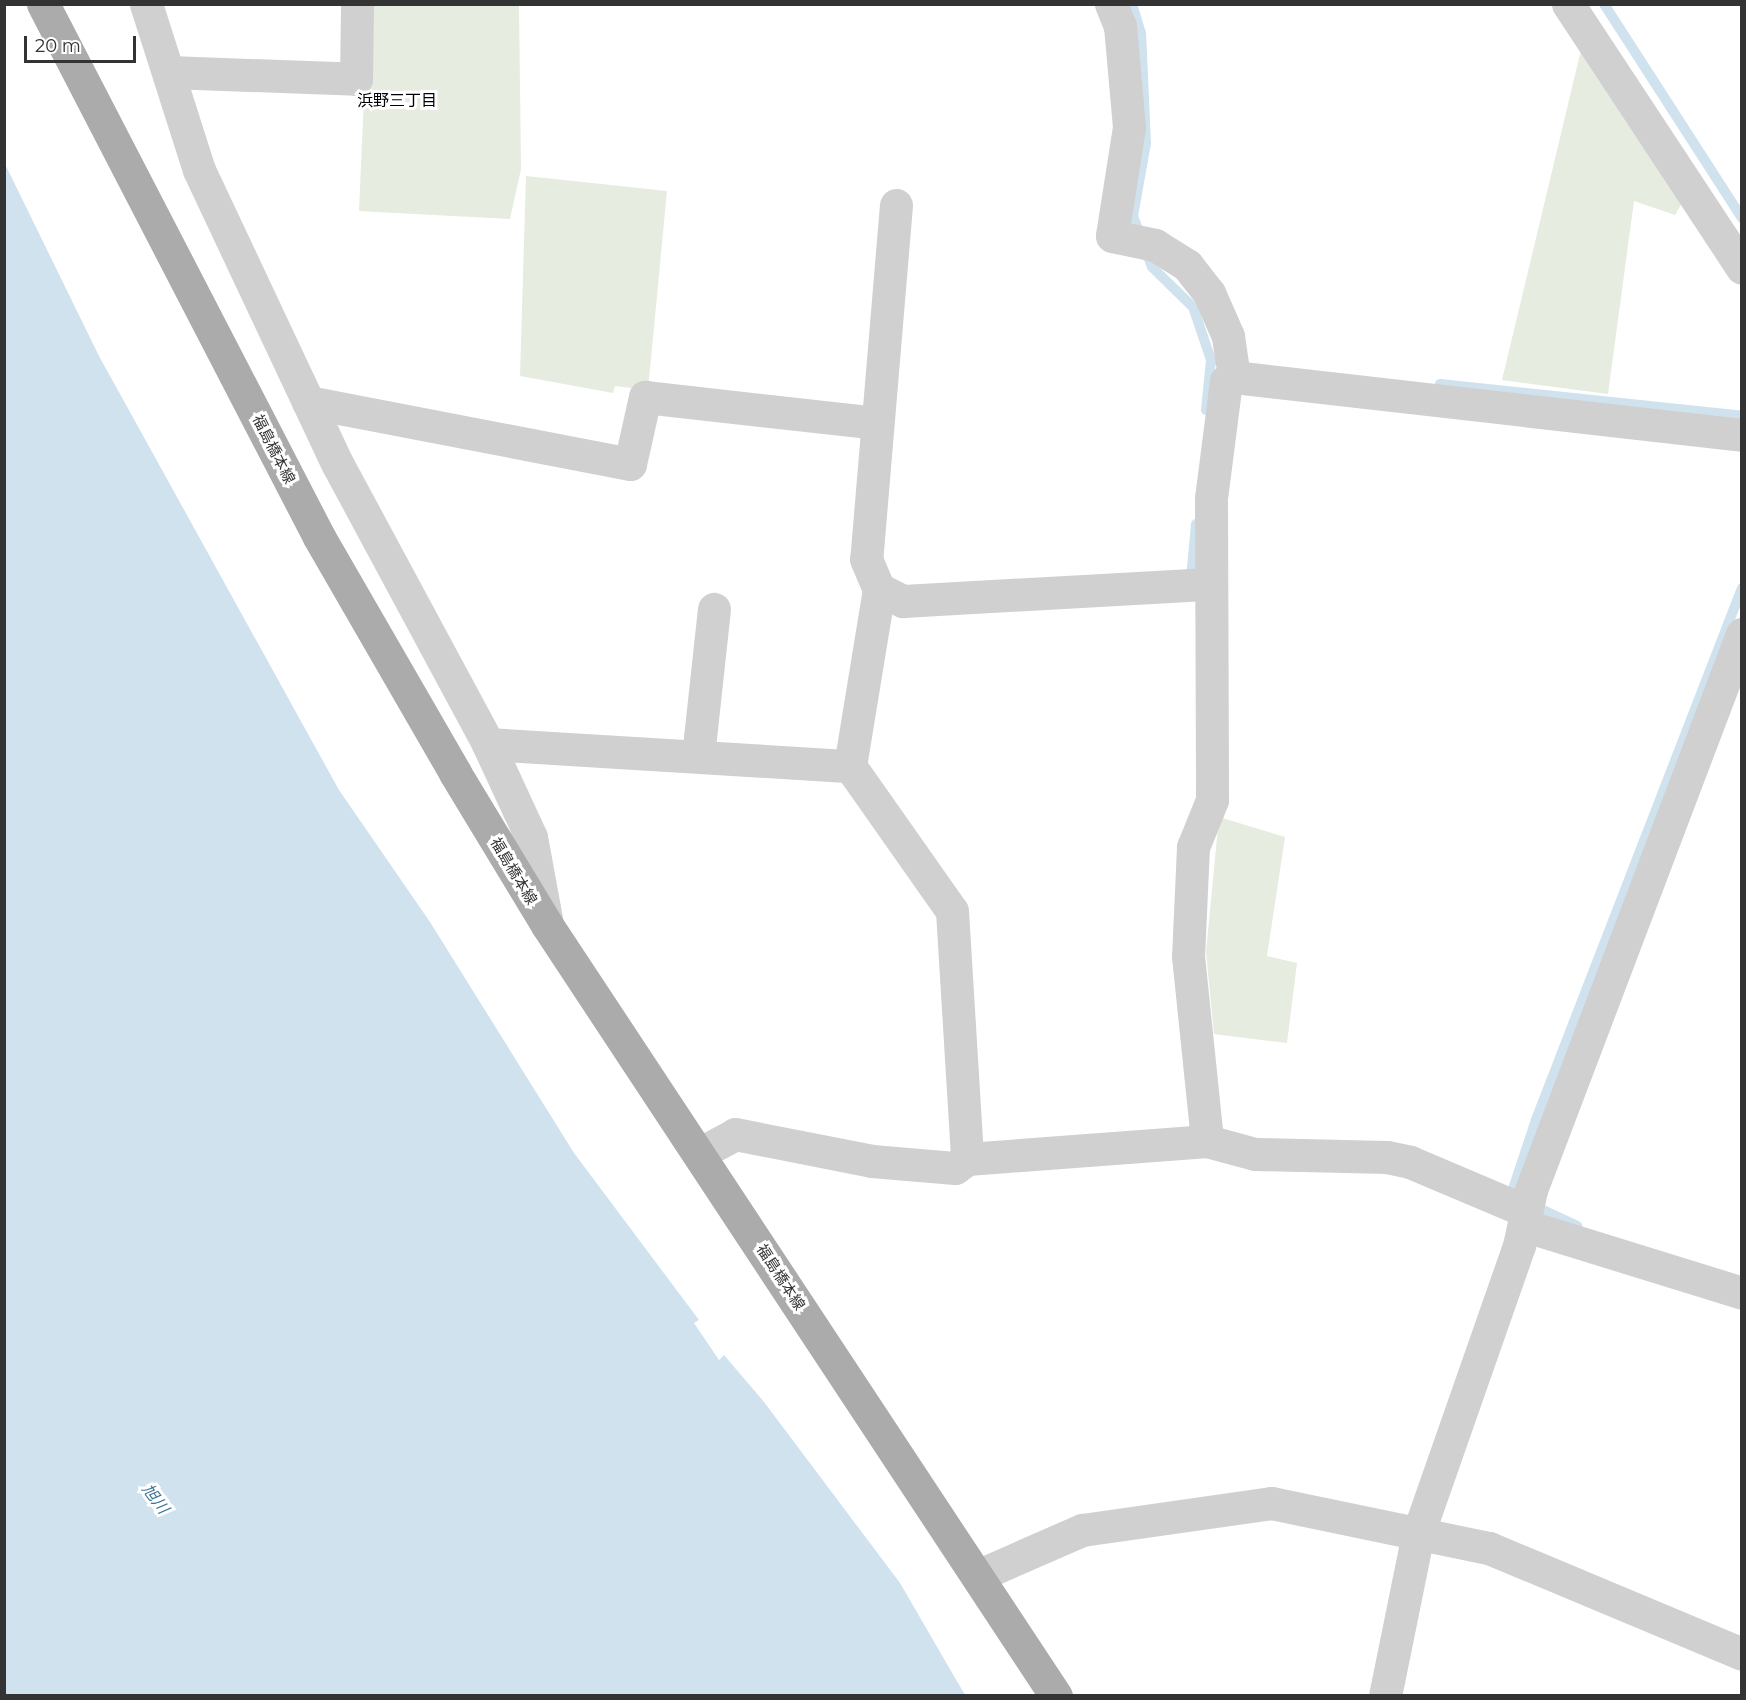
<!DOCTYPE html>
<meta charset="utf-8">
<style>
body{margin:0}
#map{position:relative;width:1746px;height:1700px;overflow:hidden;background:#fff;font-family:Montserrat,"Noto Sans JP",sans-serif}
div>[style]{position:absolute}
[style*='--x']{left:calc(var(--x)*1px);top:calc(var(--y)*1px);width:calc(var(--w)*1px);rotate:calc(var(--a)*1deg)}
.green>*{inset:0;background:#e6ecdf}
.water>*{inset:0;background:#cfe2ee}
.stream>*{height:10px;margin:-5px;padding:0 5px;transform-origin:5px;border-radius:5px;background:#cfe2ee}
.minor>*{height:33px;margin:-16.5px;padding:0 16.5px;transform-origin:16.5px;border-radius:16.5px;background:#d0d0d0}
.major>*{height:33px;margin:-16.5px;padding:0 16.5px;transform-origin:16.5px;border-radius:16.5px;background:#ababab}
span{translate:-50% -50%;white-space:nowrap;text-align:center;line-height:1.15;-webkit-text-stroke:6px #fff;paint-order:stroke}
.street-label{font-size:15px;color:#333}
.neighbourhood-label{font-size:16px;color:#000}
.water-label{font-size:16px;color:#3f7597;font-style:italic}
.frame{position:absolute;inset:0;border:6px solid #333;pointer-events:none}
.scale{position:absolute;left:24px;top:36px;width:112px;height:27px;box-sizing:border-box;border:3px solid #333;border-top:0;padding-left:8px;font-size:18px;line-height:21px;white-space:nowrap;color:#333;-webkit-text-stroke:4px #fff;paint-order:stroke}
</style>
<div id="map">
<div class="green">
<div style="clip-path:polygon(368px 5px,519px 5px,521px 169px,510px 219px,359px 211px)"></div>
<div style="clip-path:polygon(1582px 46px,1683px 201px,1675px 215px,1634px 201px,1608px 394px,1502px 380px)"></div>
<div style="clip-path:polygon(526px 176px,667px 191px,648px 390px,615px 386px,613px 393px,520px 376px)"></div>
<div style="clip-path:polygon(1219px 817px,1285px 837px,1267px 956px,1297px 963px,1287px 1043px,1214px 1034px,1206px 952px)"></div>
</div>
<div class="water">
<div style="clip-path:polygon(5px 164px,99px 356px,339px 790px,430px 922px,574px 1153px,699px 1320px,694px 1323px,719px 1360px,724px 1355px,764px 1402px,900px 1583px,965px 1695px,5px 1695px)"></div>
</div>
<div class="stream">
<div style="--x:1132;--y:4;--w:30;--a:73"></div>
<div style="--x:1141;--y:33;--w:110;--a:87.4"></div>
<div style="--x:1146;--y:143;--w:74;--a:100.1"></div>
<div style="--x:1133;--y:216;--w:54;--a:69.6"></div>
<div style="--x:1152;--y:267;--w:57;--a:44.3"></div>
<div style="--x:1193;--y:307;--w:56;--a:71.2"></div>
<div style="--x:1211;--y:360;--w:5;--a:0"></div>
<div style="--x:1604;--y:4;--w:255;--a:57.2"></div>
<div style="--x:1440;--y:384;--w:304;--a:6"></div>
<div style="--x:1206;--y:410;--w:50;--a:-84.3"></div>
<div style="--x:1196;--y:524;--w:44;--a:95.2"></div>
<div style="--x:1192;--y:568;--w:15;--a:70"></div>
<div style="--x:1516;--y:1197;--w:5;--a:-158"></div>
<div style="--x:1511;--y:1195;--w:82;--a:-71.6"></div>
<div style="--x:1537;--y:1117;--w:567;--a:-68.82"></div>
<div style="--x:1543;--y:1210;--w:38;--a:25"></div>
</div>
<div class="minor">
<div style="--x:146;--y:4;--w:174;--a:72.3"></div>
<div style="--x:199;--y:170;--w:326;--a:64.8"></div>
<div style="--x:338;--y:465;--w:317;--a:61.7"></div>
<div style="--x:488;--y:744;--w:102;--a:65.2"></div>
<div style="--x:531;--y:837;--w:88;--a:79.6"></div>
<div style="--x:1111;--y:4;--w:24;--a:68"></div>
<div style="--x:1120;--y:26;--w:101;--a:84.9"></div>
<div style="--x:1129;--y:127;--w:110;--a:98.9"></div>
<div style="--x:1112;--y:236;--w:44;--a:11.8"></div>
<div style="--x:1155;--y:245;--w:38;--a:32"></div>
<div style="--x:1187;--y:265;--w:36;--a:52"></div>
<div style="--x:1209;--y:293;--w:47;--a:66.2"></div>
<div style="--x:1228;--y:336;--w:41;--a:81.7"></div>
<div style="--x:1234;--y:377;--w:9;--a:153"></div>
<div style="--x:1226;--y:381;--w:118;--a:97.3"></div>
<div style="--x:1211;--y:498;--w:302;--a:89.8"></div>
<div style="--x:1212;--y:800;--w:51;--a:112"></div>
<div style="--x:1193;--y:847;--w:109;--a:92.6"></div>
<div style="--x:1188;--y:956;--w:186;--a:84.1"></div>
<div style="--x:1568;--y:4;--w:316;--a:56.6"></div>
<div style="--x:169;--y:72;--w:187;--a:2.1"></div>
<div style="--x:356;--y:79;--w:75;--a:-89.2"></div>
<div style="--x:896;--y:205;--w:355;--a:94.8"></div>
<div style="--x:866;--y:559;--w:33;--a:67"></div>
<div style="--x:879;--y:589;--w:27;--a:27"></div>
<div style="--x:903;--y:601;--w:307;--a:-3.2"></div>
<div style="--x:1234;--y:377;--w:511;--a:6.51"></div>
<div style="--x:308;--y:402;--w:328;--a:10.9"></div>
<div style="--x:630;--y:464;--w:69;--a:-77.4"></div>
<div style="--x:645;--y:397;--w:233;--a:6.4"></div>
<div style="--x:879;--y:589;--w:179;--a:99.3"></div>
<div style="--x:850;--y:766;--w:177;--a:54.9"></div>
<div style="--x:952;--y:911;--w:248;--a:86.5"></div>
<div style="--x:488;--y:744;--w:363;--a:3.5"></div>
<div style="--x:698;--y:756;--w:148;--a:-83.8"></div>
<div style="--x:700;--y:1153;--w:40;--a:-28"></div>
<div style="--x:735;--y:1134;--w:140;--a:11.1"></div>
<div style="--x:872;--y:1161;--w:83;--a:4.8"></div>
<div style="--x:955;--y:1168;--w:15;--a:-37"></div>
<div style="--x:967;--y:1159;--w:241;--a:-4.3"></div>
<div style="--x:1207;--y:1141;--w:50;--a:15.2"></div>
<div style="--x:1255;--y:1154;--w:132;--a:1.3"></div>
<div style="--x:1387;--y:1157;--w:24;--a:12"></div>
<div style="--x:1410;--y:1162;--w:126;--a:22.9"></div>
<div style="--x:1526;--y:1226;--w:226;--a:17.2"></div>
<div style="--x:977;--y:1576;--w:115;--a:-23.7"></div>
<div style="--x:1082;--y:1530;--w:191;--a:-8.1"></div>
<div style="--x:1271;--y:1503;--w:223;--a:11.7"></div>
<div style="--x:1489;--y:1548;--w:274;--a:22.7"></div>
<div style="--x:1385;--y:1696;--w:165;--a:-78.5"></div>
<div style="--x:1418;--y:1534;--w:305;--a:-70.7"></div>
<div style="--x:1519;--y:1246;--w:57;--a:-77.9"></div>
<div style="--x:1531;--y:1190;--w:595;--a:-69.22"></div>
</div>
<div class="major">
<div style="--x:43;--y:4;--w:600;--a:62.62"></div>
<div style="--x:319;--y:537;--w:272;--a:60"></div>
<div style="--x:455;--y:773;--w:178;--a:58.8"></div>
<div style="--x:547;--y:925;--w:924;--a:56.57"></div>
</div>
<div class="street-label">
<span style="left:274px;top:449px;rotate:63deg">福島橋本線</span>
<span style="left:514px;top:871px;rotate:59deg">福島橋本線</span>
<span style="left:781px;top:1277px;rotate:57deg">福島橋本線</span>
</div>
<div class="neighbourhood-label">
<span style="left:397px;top:101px">浜野三丁目</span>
</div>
<div class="water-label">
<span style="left:155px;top:1499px;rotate:53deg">旭川</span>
</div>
<div class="frame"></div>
<div class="scale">20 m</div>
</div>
